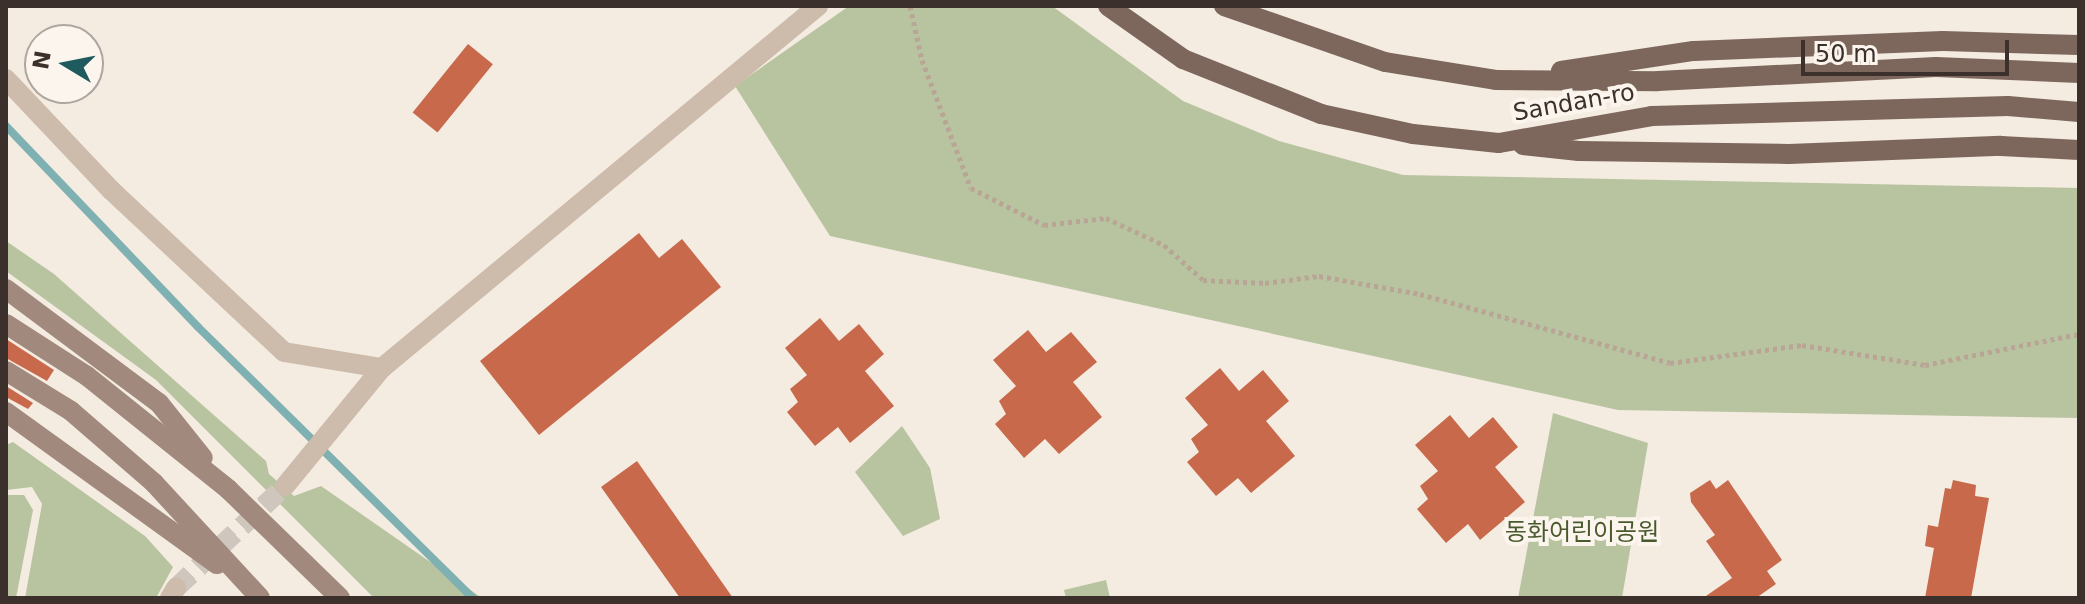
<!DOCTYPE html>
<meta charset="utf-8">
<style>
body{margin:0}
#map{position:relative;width:2085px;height:604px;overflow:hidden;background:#f4ebe1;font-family:"DejaVu Sans","Noto Sans KR",sans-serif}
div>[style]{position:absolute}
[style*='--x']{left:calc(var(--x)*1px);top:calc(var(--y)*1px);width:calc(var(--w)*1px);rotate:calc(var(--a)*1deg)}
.green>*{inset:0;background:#b8c4a0}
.stream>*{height:8px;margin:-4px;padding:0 4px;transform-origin:4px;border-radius:4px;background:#7fb0b2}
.building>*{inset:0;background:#c8694b;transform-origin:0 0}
.minor-tunnel>*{height:20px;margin-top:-10px;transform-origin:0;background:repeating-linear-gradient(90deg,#cfc6bd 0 20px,transparent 0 30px)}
.path>*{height:5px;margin-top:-2.5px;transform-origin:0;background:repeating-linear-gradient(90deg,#b9a596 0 4px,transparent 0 8px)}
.minor>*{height:20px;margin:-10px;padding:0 10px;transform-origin:10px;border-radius:10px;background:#cdbbac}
.secondary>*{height:20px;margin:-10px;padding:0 10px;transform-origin:10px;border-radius:10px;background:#a18a7d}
.primary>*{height:20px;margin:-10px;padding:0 10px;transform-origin:10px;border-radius:10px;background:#7d675c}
span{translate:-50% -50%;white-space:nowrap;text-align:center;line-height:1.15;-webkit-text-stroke:8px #fbf5ee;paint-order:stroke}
.street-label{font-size:24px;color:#3b302b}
.park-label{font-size:24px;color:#4a5a2e}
.frame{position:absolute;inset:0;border:8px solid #3b302b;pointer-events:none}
.north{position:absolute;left:24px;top:24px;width:80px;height:80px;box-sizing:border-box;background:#fbf5ee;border:2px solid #aea6a0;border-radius:50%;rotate:280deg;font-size:22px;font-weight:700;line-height:32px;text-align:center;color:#3b302b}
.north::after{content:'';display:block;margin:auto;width:28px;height:36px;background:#1f5a5e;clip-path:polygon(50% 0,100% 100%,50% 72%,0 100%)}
.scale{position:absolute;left:1801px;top:40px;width:208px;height:36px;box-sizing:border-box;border:4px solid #3b302b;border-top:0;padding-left:10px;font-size:24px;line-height:28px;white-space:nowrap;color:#3b302b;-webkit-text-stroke:6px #fbf5ee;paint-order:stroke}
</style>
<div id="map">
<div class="green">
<div style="clip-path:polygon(849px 6px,1052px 6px,1183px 101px,1279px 141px,1403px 175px,2079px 188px,2079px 418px,1618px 410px,830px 236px,735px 86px)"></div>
<div style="clip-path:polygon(6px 241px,54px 274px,266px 461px,269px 474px,294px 496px,321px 486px,482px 598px,374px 598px,156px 380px,6px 271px)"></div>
<div style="clip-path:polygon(1553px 413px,1648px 443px,1622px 598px,1518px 598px)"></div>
<div style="clip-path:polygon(902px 426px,930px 468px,940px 519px,903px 536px,855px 472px)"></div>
<div style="clip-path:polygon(13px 442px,145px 536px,173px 567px,156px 598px,25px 598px,42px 504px,32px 487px,6px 490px,6px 445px)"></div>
<div style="clip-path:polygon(6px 495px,24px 495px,33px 510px,16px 598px,6px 598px)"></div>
<div style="clip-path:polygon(1106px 580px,1110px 598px,1066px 598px,1064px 590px)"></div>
</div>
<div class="stream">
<div style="--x:6;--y:126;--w:278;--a:46.3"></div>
<div style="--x:198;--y:327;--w:386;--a:44.6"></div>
</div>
<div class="building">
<div style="left:468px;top:44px;width:32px;height:88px;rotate:39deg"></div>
<div style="clip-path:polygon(639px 233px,659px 258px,682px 239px,721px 287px,539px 435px,480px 361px)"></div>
<div style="clip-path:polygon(820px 318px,839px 341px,859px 324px,884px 354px,865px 371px,894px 406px,850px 443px,838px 427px,815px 446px,787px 412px,798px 402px,790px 389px,807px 375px,785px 348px)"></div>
<div style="clip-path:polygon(1028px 330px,1046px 352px,1071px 332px,1097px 362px,1073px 382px,1102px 417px,1059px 454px,1045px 439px,1024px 458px,995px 424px,1006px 414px,999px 401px,1016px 386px,993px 360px)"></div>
<div style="clip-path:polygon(6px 339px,54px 370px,47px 381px,6px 358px)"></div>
<div style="clip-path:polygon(1220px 368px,1239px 391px,1263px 370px,1289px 401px,1266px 421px,1295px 456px,1251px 493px,1238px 478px,1216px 496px,1187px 462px,1199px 452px,1191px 439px,1208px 425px,1185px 398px)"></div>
<div style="clip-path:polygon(6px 386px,33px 403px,28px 409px,6px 397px)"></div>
<div style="clip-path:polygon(1450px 415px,1469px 438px,1493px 417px,1518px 447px,1495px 467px,1525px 502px,1480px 540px,1468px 524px,1446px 543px,1417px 509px,1428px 499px,1420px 486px,1438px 471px,1415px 445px)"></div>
<div style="clip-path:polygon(637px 461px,733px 598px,680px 598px,601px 487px)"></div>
<div style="clip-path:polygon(1710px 480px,1716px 489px,1728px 480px,1782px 560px,1767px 571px,1776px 584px,1756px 598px,1703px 598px,1732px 578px,1706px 541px,1715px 535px,1691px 502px,1690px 493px)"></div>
<div style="clip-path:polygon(1953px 480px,1976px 485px,1975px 496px,1989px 498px,1971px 598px,1925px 598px,1934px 548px,1925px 546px,1928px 525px,1938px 527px,1945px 488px,1951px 489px)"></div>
</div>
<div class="minor-tunnel">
<div style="--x:176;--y:588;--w:149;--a:-43.1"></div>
</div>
<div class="path">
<div style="--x:910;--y:6;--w:55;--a:77.5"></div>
<div style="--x:922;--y:60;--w:137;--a:69.1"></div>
<div style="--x:971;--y:188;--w:82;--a:26.9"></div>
<div style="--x:1044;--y:225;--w:62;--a:-6.4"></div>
<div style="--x:1106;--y:218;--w:64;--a:25"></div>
<div style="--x:1164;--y:245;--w:52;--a:41.9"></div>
<div style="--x:1203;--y:280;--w:62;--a:2.8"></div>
<div style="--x:1265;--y:283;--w:54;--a:-7.4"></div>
<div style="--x:1319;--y:276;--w:103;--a:10.1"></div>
<div style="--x:1420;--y:294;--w:259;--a:15.4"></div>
<div style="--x:1670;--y:363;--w:133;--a:-7.8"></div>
<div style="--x:1802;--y:345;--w:125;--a:9.2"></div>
<div style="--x:1925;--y:365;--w:157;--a:-11.4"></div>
</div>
<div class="minor">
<div style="--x:6;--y:79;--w:153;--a:46.6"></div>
<div style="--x:111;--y:190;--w:237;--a:43.1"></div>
<div style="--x:284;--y:352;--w:99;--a:9.3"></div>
<div style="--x:285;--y:486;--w:153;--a:-50.6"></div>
<div style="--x:382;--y:368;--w:567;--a:-39.7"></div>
<div style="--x:170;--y:598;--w:12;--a:-59"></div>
</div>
<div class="secondary">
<div style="--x:6;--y:289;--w:191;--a:36.7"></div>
<div style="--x:159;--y:403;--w:70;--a:51.3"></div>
<div style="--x:6;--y:324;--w:96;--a:32.7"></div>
<div style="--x:87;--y:376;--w:181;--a:38.7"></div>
<div style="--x:228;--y:489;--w:156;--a:44.2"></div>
<div style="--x:6;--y:371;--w:76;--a:31.6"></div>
<div style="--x:71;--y:411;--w:110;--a:40.9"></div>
<div style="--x:154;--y:483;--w:156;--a:47.3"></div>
<div style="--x:6;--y:412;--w:260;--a:35.8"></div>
</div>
<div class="primary">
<div style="--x:1108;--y:6;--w:92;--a:35.2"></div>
<div style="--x:1183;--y:59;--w:149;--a:21.7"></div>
<div style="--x:1321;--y:114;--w:94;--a:12.3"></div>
<div style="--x:1413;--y:134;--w:86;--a:6"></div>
<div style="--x:1499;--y:143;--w:155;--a:-10"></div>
<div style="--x:1652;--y:116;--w:356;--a:-1.6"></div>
<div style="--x:2008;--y:106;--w:71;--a:4.8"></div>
<div style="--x:1224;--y:6;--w:170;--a:19.2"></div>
<div style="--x:1385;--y:62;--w:112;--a:9.2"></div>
<div style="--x:1496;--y:80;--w:162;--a:0.4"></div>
<div style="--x:1658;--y:81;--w:278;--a:-2.9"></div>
<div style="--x:1936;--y:67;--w:143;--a:2.4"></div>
<div style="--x:1561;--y:71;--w:134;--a:-8.6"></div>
<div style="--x:1694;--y:51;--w:249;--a:-2.3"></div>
<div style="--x:1943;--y:41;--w:136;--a:1.7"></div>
<div style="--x:1523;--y:145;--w:56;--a:6.1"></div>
<div style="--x:1579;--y:151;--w:210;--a:0.8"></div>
<div style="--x:1789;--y:154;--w:212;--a:-2.2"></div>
<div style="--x:2001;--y:146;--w:78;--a:2.9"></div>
</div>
<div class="street-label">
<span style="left:1574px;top:103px;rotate:-10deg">Sandan-ro</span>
</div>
<div class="park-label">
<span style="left:1582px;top:533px">동화어린이공원</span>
</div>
<div class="frame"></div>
<div class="north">N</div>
<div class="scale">50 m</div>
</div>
